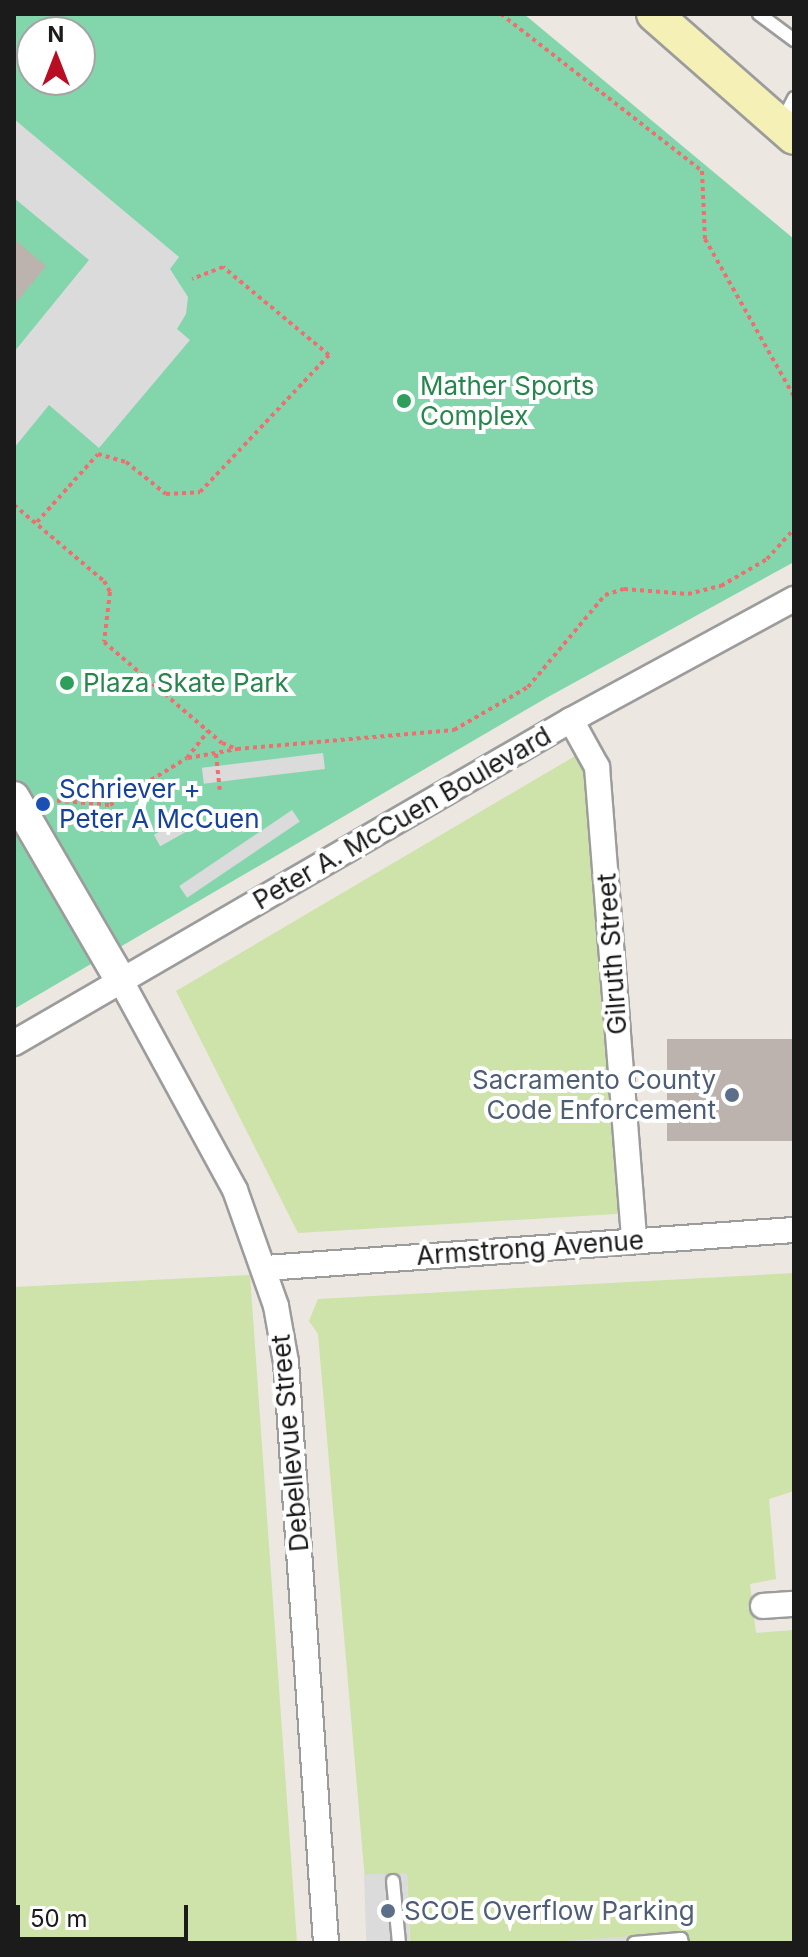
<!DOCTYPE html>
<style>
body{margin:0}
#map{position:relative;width:808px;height:1957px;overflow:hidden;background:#ece7e1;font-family:Inter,sans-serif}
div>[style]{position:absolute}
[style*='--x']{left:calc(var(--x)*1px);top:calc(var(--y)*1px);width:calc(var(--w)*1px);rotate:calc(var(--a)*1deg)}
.grass>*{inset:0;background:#cde3a9}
.pitch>*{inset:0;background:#83d6ac}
.parking>*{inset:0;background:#dbdbdb;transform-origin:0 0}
.building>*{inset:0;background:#bcb2ae;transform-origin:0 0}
.path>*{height:4px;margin-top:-2px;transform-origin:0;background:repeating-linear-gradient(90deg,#ef6e70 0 4px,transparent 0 8px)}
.roads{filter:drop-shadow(2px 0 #9c9c9c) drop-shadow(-2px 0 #9c9c9c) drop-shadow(0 2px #9c9c9c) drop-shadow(0 -2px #9c9c9c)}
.service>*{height:12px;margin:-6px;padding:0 6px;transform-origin:6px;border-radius:6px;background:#fff}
.minor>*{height:24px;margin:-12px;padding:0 12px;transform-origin:12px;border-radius:12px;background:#fff}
.tertiary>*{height:30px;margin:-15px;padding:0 15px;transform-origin:15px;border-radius:15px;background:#fff}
.secondary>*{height:34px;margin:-17px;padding:0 17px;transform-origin:17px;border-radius:17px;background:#f4f0b6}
.dots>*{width:22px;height:22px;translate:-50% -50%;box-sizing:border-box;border:4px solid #fff;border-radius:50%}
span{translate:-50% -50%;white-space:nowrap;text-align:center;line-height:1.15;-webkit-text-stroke:8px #fff;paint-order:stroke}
.leisure-label{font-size:26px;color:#27864d}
.left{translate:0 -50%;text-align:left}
.transit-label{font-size:26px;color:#164399}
.street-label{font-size:26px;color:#1b1b1b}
.service-label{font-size:26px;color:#4e5e75}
.right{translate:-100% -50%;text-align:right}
.frame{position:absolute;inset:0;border:16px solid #1b1b1b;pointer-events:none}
.north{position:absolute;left:16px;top:16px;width:80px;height:80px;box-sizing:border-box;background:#fff;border:2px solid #a4a4a4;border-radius:50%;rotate:0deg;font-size:22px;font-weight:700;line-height:32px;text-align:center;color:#1b1b1b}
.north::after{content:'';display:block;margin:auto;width:28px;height:36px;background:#b80d22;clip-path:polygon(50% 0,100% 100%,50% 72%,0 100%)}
.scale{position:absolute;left:16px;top:1905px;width:172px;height:36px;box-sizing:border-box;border:4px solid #1b1b1b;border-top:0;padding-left:10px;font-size:24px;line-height:28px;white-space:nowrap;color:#1b1b1b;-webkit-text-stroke:6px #fff;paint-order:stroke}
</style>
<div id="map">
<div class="grass">
<div style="clip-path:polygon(587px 749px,632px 1213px,298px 1233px,176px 991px)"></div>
<div style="clip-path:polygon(794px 1273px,794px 1491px,769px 1499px,776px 1579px,750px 1584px,756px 1633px,794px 1630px,794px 1943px,410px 1943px,407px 1874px,365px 1880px,318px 1334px,309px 1321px,318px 1299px)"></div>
<div style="clip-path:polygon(250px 1275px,297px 1943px,14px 1943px,14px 1287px)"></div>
</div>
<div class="pitch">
<div style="clip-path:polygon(evenodd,14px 14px,524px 14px,794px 239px,794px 562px,548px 697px,14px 1009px,14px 14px,32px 32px,80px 32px,80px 80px,32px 80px,32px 32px)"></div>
</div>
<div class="parking">
<div style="clip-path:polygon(14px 119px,179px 257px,170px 269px,188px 297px,186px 314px,177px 329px,190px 340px,99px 448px,49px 405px,14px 448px,14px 352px,89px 260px,14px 198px)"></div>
<div style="left:323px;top:753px;width:16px;height:122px;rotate:83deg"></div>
<div style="left:292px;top:810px;width:14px;height:136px;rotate:56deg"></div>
<div style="left:195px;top:812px;width:13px;height:47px;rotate:61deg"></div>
<div style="left:407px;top:1873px;width:70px;height:43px;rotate:88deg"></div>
<div style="clip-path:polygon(660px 1934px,660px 1943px,536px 1943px)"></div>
</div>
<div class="building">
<div style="clip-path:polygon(14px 239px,46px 266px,14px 305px)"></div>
<div style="left:794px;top:1039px;width:102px;height:127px;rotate:90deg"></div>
</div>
<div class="path">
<div style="--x:501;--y:14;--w:255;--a:38"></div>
<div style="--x:702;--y:171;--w:68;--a:87.5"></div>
<div style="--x:705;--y:239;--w:180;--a:60.5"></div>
<div style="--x:14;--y:505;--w:118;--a:40.2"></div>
<div style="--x:104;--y:581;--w:13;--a:61"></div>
<div style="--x:110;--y:592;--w:50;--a:96.8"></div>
<div style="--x:104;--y:642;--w:155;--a:40.6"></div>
<div style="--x:222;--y:743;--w:16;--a:22"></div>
<div style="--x:237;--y:749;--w:218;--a:-5"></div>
<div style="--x:454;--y:730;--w:86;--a:-30.2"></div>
<div style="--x:528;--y:687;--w:120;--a:-50.1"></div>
<div style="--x:605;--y:595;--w:20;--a:-18"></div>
<div style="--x:624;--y:589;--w:64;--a:4.5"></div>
<div style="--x:688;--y:594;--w:34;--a:-14"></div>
<div style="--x:721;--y:586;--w:53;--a:-30.4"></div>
<div style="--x:767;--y:559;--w:40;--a:-48"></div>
<div style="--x:37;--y:522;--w:91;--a:-48.1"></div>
<div style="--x:98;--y:454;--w:29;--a:16"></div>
<div style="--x:126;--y:462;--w:51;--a:38.7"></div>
<div style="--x:166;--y:494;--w:34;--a:-3"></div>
<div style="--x:200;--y:492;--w:188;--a:-46.7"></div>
<div style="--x:329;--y:355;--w:138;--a:-140.3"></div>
<div style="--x:223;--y:267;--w:33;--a:159"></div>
<div style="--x:216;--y:754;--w:36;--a:84"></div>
<div style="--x:188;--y:758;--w:50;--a:-10.4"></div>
<div style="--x:49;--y:800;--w:61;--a:4.7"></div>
<div style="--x:110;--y:805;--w:90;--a:-31.4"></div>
<div style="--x:187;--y:758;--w:34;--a:-52"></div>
</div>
<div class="roads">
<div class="service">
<div style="--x:759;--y:14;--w:44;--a:36.6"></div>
<div style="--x:782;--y:122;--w:27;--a:-63"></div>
<div style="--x:393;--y:1881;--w:62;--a:84.5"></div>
<div style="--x:634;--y:1943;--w:47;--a:-4.9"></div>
<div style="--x:681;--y:1939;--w:4;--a:76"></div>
</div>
<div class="minor">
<div style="--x:571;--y:720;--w:54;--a:61"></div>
<div style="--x:597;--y:767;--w:475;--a:85.5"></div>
<div style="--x:120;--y:979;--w:240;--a:61.4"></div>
<div style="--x:235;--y:1190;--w:123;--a:70.5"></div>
<div style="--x:276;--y:1306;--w:57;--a:79.9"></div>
<div style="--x:286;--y:1362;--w:582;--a:86.06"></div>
<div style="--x:14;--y:1043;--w:644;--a:-30.11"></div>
<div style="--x:571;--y:720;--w:254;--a:-28.5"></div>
<div style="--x:266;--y:1268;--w:529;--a:-4.12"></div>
<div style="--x:763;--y:1606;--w:31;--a:-4"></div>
</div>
<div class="tertiary">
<div style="--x:14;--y:797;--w:211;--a:59.8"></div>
</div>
<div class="secondary">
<div style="--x:654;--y:14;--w:186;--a:41.3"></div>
</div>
</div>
<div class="dots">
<div style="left:404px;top:401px;background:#2e9e5b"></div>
<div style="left:67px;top:683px;background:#2e9e5b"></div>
<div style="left:43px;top:804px;background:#1a4fb4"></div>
<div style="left:732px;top:1095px;background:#5c6f8a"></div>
<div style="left:388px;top:1911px;background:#5c6f8a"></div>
</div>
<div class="leisure-label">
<span class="left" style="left:420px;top:401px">Mather Sports<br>Complex</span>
<span class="left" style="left:83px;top:683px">Plaza Skate Park</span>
</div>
<div class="transit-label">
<span class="left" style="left:59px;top:804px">Schriever +<br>Peter A McCuen</span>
</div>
<div class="street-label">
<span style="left:402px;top:818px;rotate:-30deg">Peter A. McCuen Boulevard</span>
<span style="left:612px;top:954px;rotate:-94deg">Gilruth Street</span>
<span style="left:530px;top:1248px;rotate:-4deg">Armstrong Avenue</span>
<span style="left:290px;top:1443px;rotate:-95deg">Debellevue Street</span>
</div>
<div class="service-label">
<span class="right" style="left:716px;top:1095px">Sacramento County<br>Code Enforcement</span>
<span class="left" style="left:404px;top:1911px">SCOE Overflow Parking</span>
</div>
<div class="frame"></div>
<div class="north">N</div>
<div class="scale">50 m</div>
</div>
